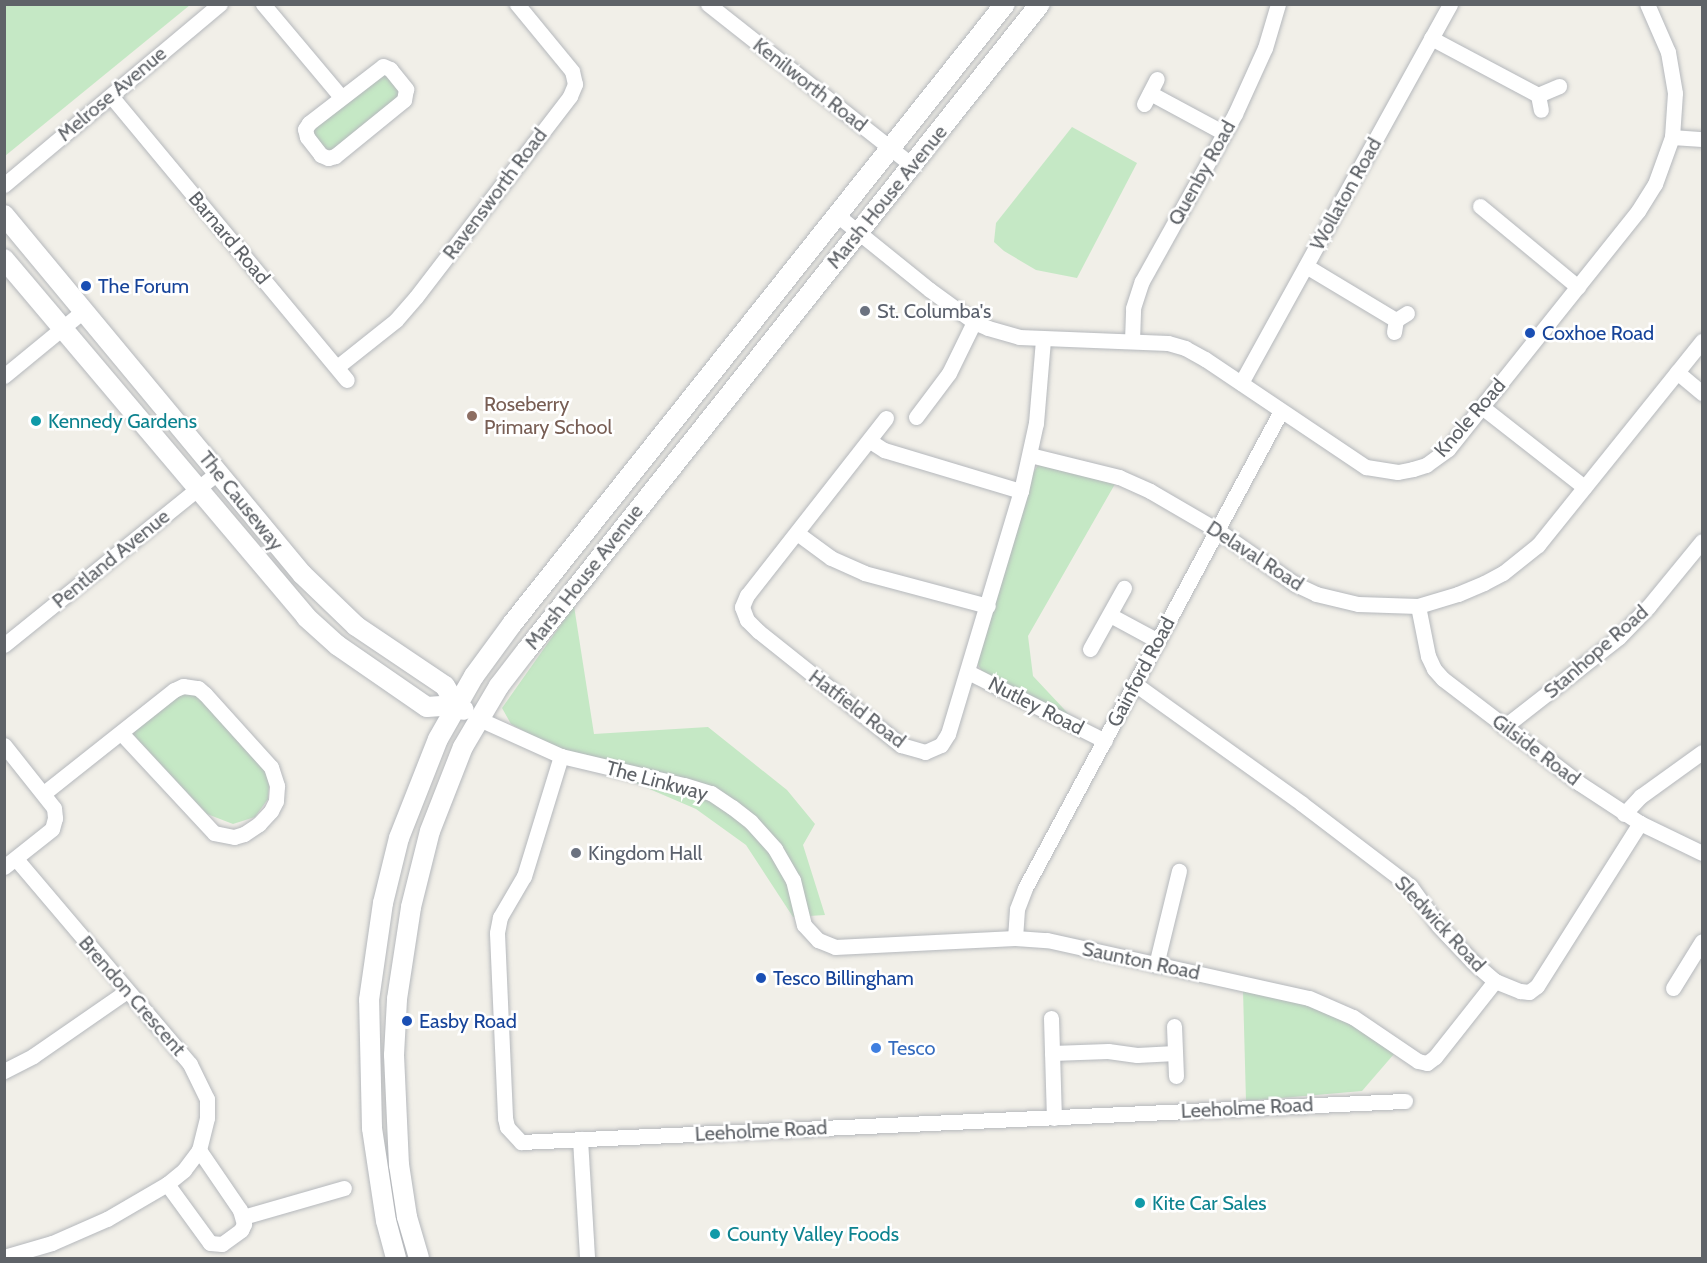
<!DOCTYPE html>
<style>
body{margin:0}
#map{position:relative;width:1707px;height:1263px;overflow:hidden;background:#f1efe8;font-family:Cabin,sans-serif}
div>[style]{position:absolute}
[style*='--x']{left:calc(var(--x)*1px);top:calc(var(--y)*1px);width:calc(var(--w)*1px);rotate:calc(var(--a)*1deg)}
.green>*{inset:0;background:#c5e8c5;transform-origin:0 0}
.roads{filter:drop-shadow(0 0 2px #b5b8bc) drop-shadow(0 0 2px #b5b8bc)}
.street>*{height:15px;margin:-7.5px;padding:0 7.5px;transform-origin:7.5px;border-radius:7.5px;background:#fff}
.secondary>*{height:20px;margin:-10px;padding:0 10px;transform-origin:10px;border-radius:10px;background:#fff}
.dots>*{width:16px;height:16px;translate:-50% -50%;box-sizing:border-box;border:3px solid #fff;border-radius:50%}
span{translate:-50% -50%;white-space:nowrap;text-align:center;line-height:1.15;-webkit-text-stroke:5px #fff;paint-order:stroke}
.street-label{font-size:20px;color:#5f6368}
.transit-label{font-size:20px;color:#164399}
.left{translate:0 -50%;text-align:left}
.worship-label{font-size:20px;color:#5b616d}
.education-label{font-size:20px;color:#785e54}
.culture-label{font-size:20px;color:#0d838f}
.shop-label{font-size:20px;color:#366cbe}
.frame{position:absolute;inset:0;border:6px solid #5f6368;pointer-events:none}
</style>
<div id="map">
<div class="green">
<i style="clip-path:polygon(5px 4px,190px 4px,190px 5px,5px 156px)"></i>
<i style="left:383px;top:66px;width:38px;height:97px;rotate:51deg"></i>
<i style="clip-path:polygon(1072px 127px,1137px 163px,1077px 278px,1036px 270px,1004px 251px,994px 242px,996px 223px)"></i>
<i style="clip-path:polygon(1039px 464px,1115px 484px,1028px 636px,1033px 676px,1077px 723px,984px 675px,977px 663px,1032px 474px)"></i>
<i style="clip-path:polygon(574px 606px,594px 734px,708px 727px,787px 790px,815px 824px,803px 845px,825px 915px,793px 917px,746px 845px,696px 809px,554px 748px,511px 724px,502px 708px)"></i>
<i style="clip-path:polygon(189px 692px,206px 699px,270px 772px,268px 799px,255px 817px,233px 824px,207px 814px,128px 729px,166px 696px)"></i>
<i style="clip-path:polygon(1243px 990px,1306px 1003px,1357px 1028px,1394px 1054px,1362px 1091px,1246px 1101px)"></i>
</div>
<div class="roads">
<div class="street">
<i style="--x:263;--y:4;--w:121;--a:50"></i>
<i style="--x:708;--y:4;--w:260;--a:38.3"></i>
<i style="--x:1431;--y:38;--w:121;--a:28"></i>
<i style="--x:1538;--y:95;--w:15;--a:79"></i>
<i style="--x:383;--y:66;--w:8;--a:23"></i>
<i style="--x:390;--y:69;--w:26;--a:51"></i>
<i style="--x:406;--y:89;--w:11;--a:100"></i>
<i style="--x:404;--y:100;--w:89;--a:140.9"></i>
<i style="--x:335;--y:156;--w:7;--a:164"></i>
<i style="--x:328;--y:158;--w:8;--a:-157"></i>
<i style="--x:321;--y:155;--w:23;--a:-128"></i>
<i style="--x:307;--y:137;--w:8;--a:-104"></i>
<i style="--x:305;--y:129;--w:7;--a:-56"></i>
<i style="--x:309;--y:123;--w:93;--a:-37.6"></i>
<i style="--x:1150;--y:93;--w:84;--a:28.4"></i>
<i style="--x:1538;--y:95;--w:23;--a:-23"></i>
<i style="--x:111;--y:96;--w:369;--a:50.3"></i>
<i style="--x:1144;--y:104;--w:28;--a:-63"></i>
<i style="--x:1672;--y:137;--w:30;--a:4"></i>
<i style="--x:4;--y:185;--w:282;--a:-40"></i>
<i style="--x:1480;--y:206;--w:127;--a:39.6"></i>
<i style="--x:837;--y:215;--w:119;--a:38.9"></i>
<i style="--x:930;--y:290;--w:54;--a:36"></i>
<i style="--x:974;--y:322;--w:15;--a:23"></i>
<i style="--x:988;--y:328;--w:32;--a:16"></i>
<i style="--x:1019;--y:337;--w:149;--a:2.3"></i>
<i style="--x:1168;--y:343;--w:18;--a:16"></i>
<i style="--x:1185;--y:348;--w:23;--a:29"></i>
<i style="--x:1205;--y:359;--w:194;--a:33.9"></i>
<i style="--x:1366;--y:467;--w:32;--a:9"></i>
<i style="--x:1398;--y:472;--w:15;--a:-11"></i>
<i style="--x:1413;--y:469;--w:14;--a:-17"></i>
<i style="--x:1426;--y:465;--w:27;--a:-36"></i>
<i style="--x:1448;--y:449;--w:305;--a:-51.4"></i>
<i style="--x:1638;--y:211;--w:32;--a:-58"></i>
<i style="--x:1655;--y:184;--w:50;--a:-70.1"></i>
<i style="--x:1672;--y:137;--w:44;--a:-86.1"></i>
<i style="--x:1675;--y:93;--w:42;--a:-99.7"></i>
<i style="--x:1668;--y:52;--w:52;--a:-113.6"></i>
<i style="--x:1306;--y:266;--w:105;--a:31"></i>
<i style="--x:1394;--y:332;--w:12;--a:-81"></i>
<i style="--x:1396;--y:320;--w:13;--a:-32"></i>
<i style="--x:1132;--y:341;--w:33;--a:-88"></i>
<i style="--x:1133;--y:308;--w:28;--a:-72"></i>
<i style="--x:1142;--y:281;--w:191;--a:-60.9"></i>
<i style="--x:1235;--y:114;--w:72;--a:-65.6"></i>
<i style="--x:1265;--y:48;--w:46;--a:-73.5"></i>
<i style="--x:337;--y:367;--w:75;--a:-38.5"></i>
<i style="--x:396;--y:320;--w:30;--a:-49"></i>
<i style="--x:416;--y:297;--w:253;--a:-52.5"></i>
<i style="--x:570;--y:96;--w:13;--a:-67"></i>
<i style="--x:575;--y:84;--w:13;--a:-103"></i>
<i style="--x:572;--y:71;--w:87;--a:-129.4"></i>
<i style="--x:1677;--y:372;--w:33;--a:40"></i>
<i style="--x:4;--y:376;--w:102;--a:-39.4"></i>
<i style="--x:1241;--y:383;--w:433;--a:-61.1"></i>
<i style="--x:1482;--y:407;--w:130;--a:38.1"></i>
<i style="--x:916;--y:417;--w:55;--a:-53.1"></i>
<i style="--x:949;--y:373;--w:57;--a:-63.9"></i>
<i style="--x:886;--y:418;--w:225;--a:128.1"></i>
<i style="--x:747;--y:595;--w:13;--a:113"></i>
<i style="--x:742;--y:607;--w:14;--a:69"></i>
<i style="--x:747;--y:620;--w:16;--a:45"></i>
<i style="--x:758;--y:631;--w:183;--a:38.6"></i>
<i style="--x:901;--y:745;--w:25;--a:16"></i>
<i style="--x:925;--y:752;--w:17;--a:-24"></i>
<i style="--x:941;--y:745;--w:13;--a:-58"></i>
<i style="--x:948;--y:734;--w:254;--a:-73.3"></i>
<i style="--x:1021;--y:491;--w:70;--a:-77.6"></i>
<i style="--x:1036;--y:423;--w:84;--a:-85.2"></i>
<i style="--x:870;--y:441;--w:17;--a:33"></i>
<i style="--x:884;--y:450;--w:143;--a:16.7"></i>
<i style="--x:1030;--y:455;--w:92;--a:13.9"></i>
<i style="--x:1119;--y:477;--w:34;--a:24"></i>
<i style="--x:1150;--y:491;--w:78;--a:30.2"></i>
<i style="--x:1217;--y:530;--w:95;--a:34.7"></i>
<i style="--x:1295;--y:584;--w:23;--a:25"></i>
<i style="--x:1316;--y:594;--w:43;--a:13.4"></i>
<i style="--x:1358;--y:604;--w:60;--a:1.9"></i>
<i style="--x:1418;--y:606;--w:42;--a:-16.7"></i>
<i style="--x:1458;--y:594;--w:28;--a:-23"></i>
<i style="--x:1484;--y:583;--w:21;--a:-28"></i>
<i style="--x:1503;--y:573;--w:45;--a:-38.7"></i>
<i style="--x:1538;--y:545;--w:262;--a:-51.2"></i>
<i style="--x:797;--y:533;--w:42;--a:36.3"></i>
<i style="--x:831;--y:558;--w:36;--a:24"></i>
<i style="--x:864;--y:573;--w:128;--a:14.9"></i>
<i style="--x:1418;--y:606;--w:51;--a:78.7"></i>
<i style="--x:1428;--y:656;--w:14;--a:65"></i>
<i style="--x:1434;--y:669;--w:13;--a:48"></i>
<i style="--x:1443;--y:679;--w:171;--a:37.4"></i>
<i style="--x:1579;--y:783;--w:73;--a:33.3"></i>
<i style="--x:1640;--y:823;--w:69;--a:25.8"></i>
<i style="--x:1110;--y:615;--w:55;--a:28.4"></i>
<i style="--x:4;--y:645;--w:274;--a:-38.9"></i>
<i style="--x:1090;--y:649;--w:70;--a:-60.9"></i>
<i style="--x:968;--y:672;--w:153;--a:26.7"></i>
<i style="--x:1135;--y:684;--w:204;--a:35.6"></i>
<i style="--x:1301;--y:803;--w:137;--a:37.3"></i>
<i style="--x:1410;--y:886;--w:48;--a:54.3"></i>
<i style="--x:1438;--y:925;--w:51;--a:46.6"></i>
<i style="--x:1473;--y:962;--w:29;--a:41"></i>
<i style="--x:1495;--y:981;--w:27;--a:22"></i>
<i style="--x:1520;--y:991;--w:9;--a:6"></i>
<i style="--x:1529;--y:992;--w:10;--a:-37"></i>
<i style="--x:1537;--y:986;--w:193;--a:-57.7"></i>
<i style="--x:479;--y:719;--w:90;--a:24.3"></i>
<i style="--x:561;--y:756;--w:126;--a:13.3"></i>
<i style="--x:684;--y:785;--w:28;--a:17"></i>
<i style="--x:711;--y:793;--w:25;--a:34"></i>
<i style="--x:732;--y:807;--w:24;--a:38"></i>
<i style="--x:751;--y:822;--w:36;--a:48"></i>
<i style="--x:775;--y:849;--w:36;--a:60"></i>
<i style="--x:793;--y:880;--w:46;--a:76.3"></i>
<i style="--x:804;--y:925;--w:21;--a:47"></i>
<i style="--x:818;--y:940;--w:18;--a:22"></i>
<i style="--x:835;--y:947;--w:180;--a:-2.9"></i>
<i style="--x:1015;--y:938;--w:32;--a:4"></i>
<i style="--x:1047;--y:940;--w:268;--a:12.5"></i>
<i style="--x:1309;--y:998;--w:48;--a:23.4"></i>
<i style="--x:1353;--y:1017;--w:78;--a:34.1"></i>
<i style="--x:1418;--y:1061;--w:9;--a:13"></i>
<i style="--x:1427;--y:1063;--w:10;--a:-37"></i>
<i style="--x:1435;--y:1057;--w:97;--a:-51.7"></i>
<i style="--x:1504;--y:727;--w:146;--a:-38"></i>
<i style="--x:1619;--y:637;--w:42;--a:-46"></i>
<i style="--x:1648;--y:607;--w:85;--a:-50.7"></i>
<i style="--x:4;--y:745;--w:80;--a:51.6"></i>
<i style="--x:54;--y:808;--w:10;--a:84"></i>
<i style="--x:55;--y:818;--w:11;--a:105"></i>
<i style="--x:52;--y:829;--w:61;--a:141.6"></i>
<i style="--x:561;--y:756;--w:126;--a:107.1"></i>
<i style="--x:524;--y:876;--w:48;--a:120.3"></i>
<i style="--x:500;--y:917;--w:16;--a:101"></i>
<i style="--x:497;--y:933;--w:185;--a:87.5"></i>
<i style="--x:505;--y:1118;--w:9;--a:77"></i>
<i style="--x:507;--y:1127;--w:21;--a:47"></i>
<i style="--x:521;--y:1142;--w:885;--a:-2.66"></i>
<i style="--x:44;--y:793;--w:166;--a:-38.4"></i>
<i style="--x:174;--y:690;--w:10;--a:-24"></i>
<i style="--x:183;--y:686;--w:15;--a:8"></i>
<i style="--x:198;--y:688;--w:9;--a:41"></i>
<i style="--x:205;--y:694;--w:98;--a:47.9"></i>
<i style="--x:271;--y:767;--w:20;--a:72"></i>
<i style="--x:277;--y:786;--w:15;--a:94"></i>
<i style="--x:276;--y:801;--w:11;--a:117"></i>
<i style="--x:271;--y:811;--w:18;--a:133"></i>
<i style="--x:259;--y:824;--w:18;--a:146"></i>
<i style="--x:244;--y:834;--w:10;--a:163"></i>
<i style="--x:234;--y:837;--w:20;--a:-169"></i>
<i style="--x:214;--y:833;--w:137;--a:-132.9"></i>
<i style="--x:1624;--y:814;--w:25;--a:-47"></i>
<i style="--x:1641;--y:796;--w:75;--a:-35.8"></i>
<i style="--x:1015;--y:938;--w:29;--a:-86"></i>
<i style="--x:1017;--y:909;--w:22;--a:-69"></i>
<i style="--x:1025;--y:888;--w:541;--a:-61.78"></i>
<i style="--x:1156;--y:965;--w:97;--a:-76.3"></i>
<i style="--x:1673;--y:988;--w:55;--a:-58.3"></i>
<i style="--x:1051;--y:1018;--w:100;--a:88.3"></i>
<i style="--x:1174;--y:1026;--w:50;--a:87.7"></i>
<i style="--x:1052;--y:1053;--w:56;--a:-2"></i>
<i style="--x:1108;--y:1051;--w:29;--a:8"></i>
<i style="--x:1137;--y:1055;--w:38;--a:-3"></i>
<i style="--x:4;--y:1071;--w:33;--a:-27"></i>
<i style="--x:33;--y:1056;--w:114;--a:-34.7"></i>
<i style="--x:580;--y:1139;--w:119;--a:86.6"></i>
<i style="--x:167;--y:1184;--w:73;--a:53.9"></i>
<i style="--x:210;--y:1243;--w:12;--a:5"></i>
<i style="--x:222;--y:1244;--w:24;--a:-36"></i>
<i style="--x:241;--y:1230;--w:7;--a:-63"></i>
<i style="--x:244;--y:1224;--w:15;--a:-106"></i>
<i style="--x:240;--y:1210;--w:73;--a:-124.3"></i>
<i style="--x:243;--y:1217;--w:105;--a:-16"></i>
<i style="--x:4;--y:1257;--w:50;--a:-16.3"></i>
<i style="--x:52;--y:1243;--w:60;--a:-23.6"></i>
<i style="--x:107;--y:1219;--w:69;--a:-30.3"></i>
<i style="--x:167;--y:1184;--w:22;--a:-39"></i>
<i style="--x:184;--y:1170;--w:25;--a:-53"></i>
<i style="--x:199;--y:1150;--w:33;--a:-76"></i>
<i style="--x:207;--y:1118;--w:19;--a:-90"></i>
<i style="--x:207;--y:1099;--w:39;--a:-116"></i>
<i style="--x:190;--y:1064;--w:269;--a:-130.3"></i>
</div>
<div class="secondary">
<i style="--x:4;--y:215;--w:467;--a:50.3"></i>
<i style="--x:302;--y:574;--w:75;--a:43.9"></i>
<i style="--x:356;--y:626;--w:107;--a:34"></i>
<i style="--x:445;--y:686;--w:22;--a:60"></i>
<i style="--x:456;--y:705;--w:9;--a:32"></i>
<i style="--x:4;--y:259;--w:468;--a:49.8"></i>
<i style="--x:306;--y:617;--w:42;--a:42.1"></i>
<i style="--x:337;--y:645;--w:109;--a:34.6"></i>
<i style="--x:427;--y:707;--w:29;--a:-4"></i>
<i style="--x:396;--y:1258;--w:38;--a:-105"></i>
<i style="--x:386;--y:1221;--w:94;--a:-98.6"></i>
<i style="--x:372;--y:1128;--w:128;--a:-91.3"></i>
<i style="--x:369;--y:1000;--w:98;--a:-81.8"></i>
<i style="--x:383;--y:903;--w:67;--a:-76.2"></i>
<i style="--x:399;--y:838;--w:106;--a:-68.5"></i>
<i style="--x:438;--y:739;--w:73;--a:-60.3"></i>
<i style="--x:474;--y:676;--w:64;--a:-53.8"></i>
<i style="--x:512;--y:624;--w:792;--a:-51.51"></i>
<i style="--x:419;--y:1258;--w:43;--a:-106.3"></i>
<i style="--x:407;--y:1217;--w:53;--a:-98.7"></i>
<i style="--x:399;--y:1165;--w:110;--a:-92.6"></i>
<i style="--x:394;--y:1055;--w:56;--a:-86.9"></i>
<i style="--x:397;--y:999;--w:93;--a:-81.3"></i>
<i style="--x:411;--y:907;--w:78;--a:-76"></i>
<i style="--x:430;--y:831;--w:90;--a:-68.6"></i>
<i style="--x:463;--y:747;--w:71;--a:-59.5"></i>
<i style="--x:499;--y:686;--w:44;--a:-52.4"></i>
<i style="--x:526;--y:651;--w:826;--a:-51.54"></i>
</div>
</div>
<div class="dots">
<i style="left:86px;top:286px;background:#1a4fb4"></i>
<i style="left:865px;top:311px;background:#6b7280"></i>
<i style="left:1530px;top:333px;background:#1a4fb4"></i>
<i style="left:472px;top:416px;background:#8d6e63"></i>
<i style="left:36px;top:421px;background:#0f9aa8"></i>
<i style="left:576px;top:853px;background:#6b7280"></i>
<i style="left:761px;top:978px;background:#1a4fb4"></i>
<i style="left:407px;top:1021px;background:#1a4fb4"></i>
<i style="left:876px;top:1048px;background:#3f7fe0"></i>
<i style="left:1140px;top:1203px;background:#0f9aa8"></i>
<i style="left:715px;top:1234px;background:#0f9aa8"></i>
</div>
<div class="street-label">
<span style="left:810px;top:85px;rotate:38deg">Kenilworth Road</span>
<span style="left:112px;top:94px;rotate:-40deg">Melrose Avenue</span>
<span style="left:1202px;top:173px;rotate:-61deg">Quenby Road</span>
<span style="left:495px;top:194px;rotate:-53deg">Ravensworth Road</span>
<span style="left:1346px;top:194px;rotate:-61deg">Wollaton Road</span>
<span style="left:887px;top:197px;rotate:-51deg">Marsh House Avenue</span>
<span style="left:229px;top:238px;rotate:50deg">Barnard Road</span>
<span style="left:1470px;top:418px;rotate:-49deg">Knole Road</span>
<span style="left:241px;top:501px;rotate:51deg">The Causeway</span>
<span style="left:1255px;top:556px;rotate:33deg">Delaval Road</span>
<span style="left:111px;top:559px;rotate:-39deg">Pentland Avenue</span>
<span style="left:584px;top:577px;rotate:-52deg">Marsh House Avenue</span>
<span style="left:1596px;top:652px;rotate:-41deg">Stanhope Road</span>
<span style="left:1141px;top:672px;rotate:-62deg">Gainford Road</span>
<span style="left:1036px;top:706px;rotate:27deg">Nutley Road</span>
<span style="left:857px;top:709px;rotate:37deg">Hatfield Road</span>
<span style="left:1536px;top:750px;rotate:37deg">Gilside Road</span>
<span style="left:657px;top:781px;rotate:15deg">The Linkway</span>
<span style="left:1440px;top:924px;rotate:47deg">Sledwick Road</span>
<span style="left:1141px;top:961px;rotate:12deg">Saunton Road</span>
<span style="left:132px;top:996px;rotate:49deg">Brendon Crescent</span>
<span style="left:1247px;top:1108px;rotate:-3deg">Leeholme Road</span>
<span style="left:761px;top:1131px;rotate:-3deg">Leeholme Road</span>
</div>
<div class="transit-label">
<span class="left" style="left:98px;top:286px">The Forum</span>
<span class="left" style="left:1542px;top:333px">Coxhoe Road</span>
<span class="left" style="left:773px;top:978px">Tesco Billingham</span>
<span class="left" style="left:419px;top:1021px">Easby Road</span>
</div>
<div class="worship-label">
<span class="left" style="left:877px;top:311px">St. Columba's</span>
<span class="left" style="left:588px;top:853px">Kingdom Hall</span>
</div>
<div class="education-label">
<span class="left" style="left:484px;top:416px">Roseberry<br>Primary School</span>
</div>
<div class="culture-label">
<span class="left" style="left:48px;top:421px">Kennedy Gardens</span>
<span class="left" style="left:1152px;top:1203px">Kite Car Sales</span>
<span class="left" style="left:727px;top:1234px">County Valley Foods</span>
</div>
<div class="shop-label">
<span class="left" style="left:888px;top:1048px">Tesco</span>
</div>
<div class="frame"></div>
</div>
